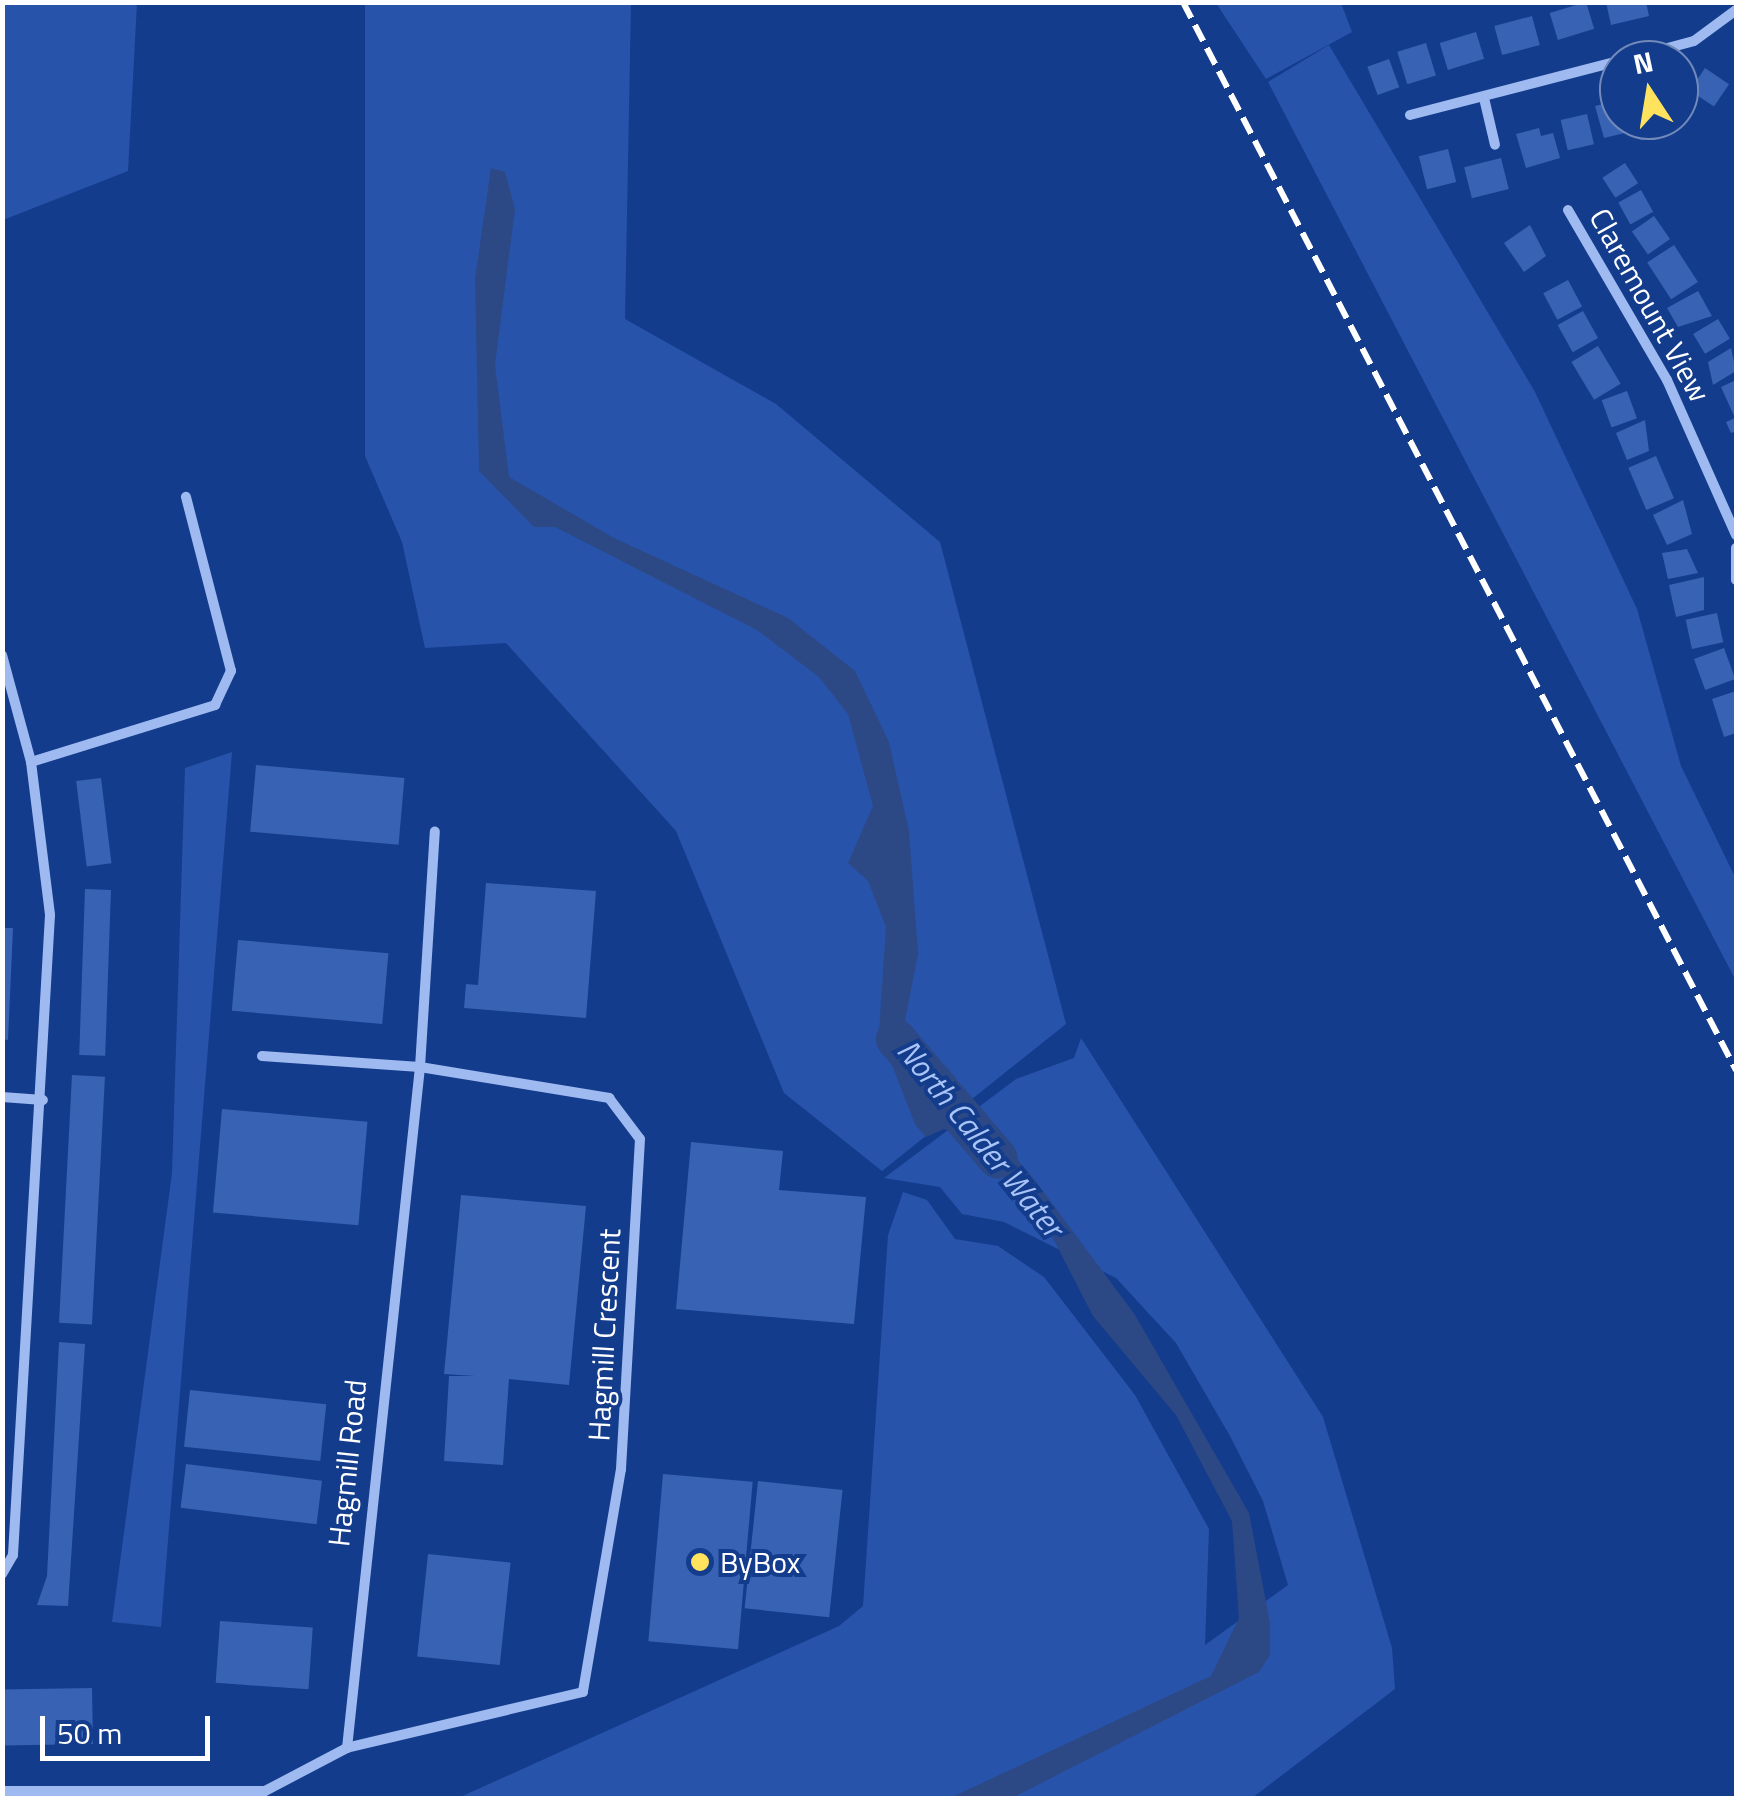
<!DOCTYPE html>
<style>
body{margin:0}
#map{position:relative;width:1739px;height:1801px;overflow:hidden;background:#143c8c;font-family:"Titillium Web",sans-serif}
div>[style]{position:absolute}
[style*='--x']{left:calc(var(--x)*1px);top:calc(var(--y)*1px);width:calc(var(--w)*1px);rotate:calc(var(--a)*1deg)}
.green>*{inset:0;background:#2753ab}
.water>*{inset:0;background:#2c4985}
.river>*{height:40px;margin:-20px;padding:0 20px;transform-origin:20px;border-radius:20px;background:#2c4985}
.building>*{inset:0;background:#3862b3;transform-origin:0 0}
.minor>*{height:10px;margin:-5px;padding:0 5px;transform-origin:5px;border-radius:5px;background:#9ebaf0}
.rail>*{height:6px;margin-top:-3px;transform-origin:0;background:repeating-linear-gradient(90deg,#fff 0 18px,transparent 0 26px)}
.dots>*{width:28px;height:28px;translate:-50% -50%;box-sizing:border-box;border:5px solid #143c8c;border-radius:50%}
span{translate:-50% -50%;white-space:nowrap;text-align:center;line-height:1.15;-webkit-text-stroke:8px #143c8c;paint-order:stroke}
.street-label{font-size:30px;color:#fff}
.poi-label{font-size:30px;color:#fff}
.left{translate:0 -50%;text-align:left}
.water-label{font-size:32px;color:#a9c4f7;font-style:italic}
.frame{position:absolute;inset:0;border:5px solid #fff;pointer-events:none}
.north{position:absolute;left:1599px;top:40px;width:100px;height:100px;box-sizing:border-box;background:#143c8c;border:2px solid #728aba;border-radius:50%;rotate:348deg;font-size:28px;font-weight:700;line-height:40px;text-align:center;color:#fff}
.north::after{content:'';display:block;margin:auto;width:35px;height:45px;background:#ffe25d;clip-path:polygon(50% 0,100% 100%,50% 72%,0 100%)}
.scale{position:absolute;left:40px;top:1716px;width:170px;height:45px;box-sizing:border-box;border:5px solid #fff;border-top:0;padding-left:12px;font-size:30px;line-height:35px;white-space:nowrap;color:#fff;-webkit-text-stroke:8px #143c8c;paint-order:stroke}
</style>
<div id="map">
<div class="green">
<i style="clip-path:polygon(3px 2px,137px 3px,128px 171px,3px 220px)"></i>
<i style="clip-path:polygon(365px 3px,631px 3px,625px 319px,776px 404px,940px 542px,1066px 1024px,882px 1171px,784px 1093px,676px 831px,506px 643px,425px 648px,402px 542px,365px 456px)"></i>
<i style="clip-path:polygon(1216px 3px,1341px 3px,1352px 32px,1266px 79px)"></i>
<i style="clip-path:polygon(1329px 45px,1535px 392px,1637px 609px,1681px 766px,1736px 879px,1736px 981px,1268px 82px)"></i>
<i style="clip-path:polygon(232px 752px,161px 1627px,112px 1622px,172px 1173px,185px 768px)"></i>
<i style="clip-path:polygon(1081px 1038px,1323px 1417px,1392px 1648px,1395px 1689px,1252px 1798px,458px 1798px,839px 1626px,863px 1606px,888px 1235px,903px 1192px,927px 1200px,955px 1239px,998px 1246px,1044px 1277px,1135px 1395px,1209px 1529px,1205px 1645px,1288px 1585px,1263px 1501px,1230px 1436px,1176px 1343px,1116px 1278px,1004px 1222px,962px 1214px,940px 1187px,884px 1178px,1016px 1079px,1074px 1058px)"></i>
</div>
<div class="water">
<i style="clip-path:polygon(491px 168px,505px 172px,515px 209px,495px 365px,509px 477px,614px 538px,788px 618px,855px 671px,889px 742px,909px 831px,918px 954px,905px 1020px,935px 1098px,943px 1111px,993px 1131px,1034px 1179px,1135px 1315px,1249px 1513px,1270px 1623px,1270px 1655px,1259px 1672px,1012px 1798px,950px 1798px,1211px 1676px,1239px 1618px,1232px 1521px,1176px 1415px,1093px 1316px,1044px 1221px,967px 1137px,944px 1129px,926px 1137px,915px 1124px,879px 1032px,886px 927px,868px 881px,848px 863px,873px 806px,848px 714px,819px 677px,757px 630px,555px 527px,534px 527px,479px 471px,475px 279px)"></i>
</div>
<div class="river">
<i style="--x:896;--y:1039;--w:157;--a:49.6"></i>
</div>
<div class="building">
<i style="left:1586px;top:2px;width:28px;height:38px;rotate:73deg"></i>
<i style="clip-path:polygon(1606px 2px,1646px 2px,1649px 16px,1611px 25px)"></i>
<i style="left:1532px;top:16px;width:30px;height:39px;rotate:75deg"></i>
<i style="left:1476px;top:32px;width:28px;height:38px;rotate:73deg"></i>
<i style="left:1426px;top:43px;width:34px;height:30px;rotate:73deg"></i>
<i style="left:1389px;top:59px;width:30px;height:23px;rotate:70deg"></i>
<i style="left:1705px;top:68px;width:29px;height:27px;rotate:34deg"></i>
<i style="clip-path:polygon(1619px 100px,1619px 120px,1633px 131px,1604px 138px,1595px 106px)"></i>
<i style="left:1587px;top:114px;width:31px;height:27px;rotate:77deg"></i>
<i style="clip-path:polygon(1539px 128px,1541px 136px,1553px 133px,1560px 158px,1526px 168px,1516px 134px)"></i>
<i style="left:1448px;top:149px;width:34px;height:30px;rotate:76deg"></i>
<i style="left:1501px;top:158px;width:32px;height:38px;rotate:76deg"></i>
<i style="left:1625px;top:163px;width:24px;height:27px;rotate:57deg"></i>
<i style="left:1641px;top:190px;width:25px;height:26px;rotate:61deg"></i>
<i style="left:1654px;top:216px;width:28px;height:27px;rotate:55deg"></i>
<i style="clip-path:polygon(1530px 225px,1546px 256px,1524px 272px,1504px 243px)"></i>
<i style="left:1674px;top:245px;width:44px;height:32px;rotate:57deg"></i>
<i style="left:1568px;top:280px;width:30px;height:28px;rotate:62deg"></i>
<i style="clip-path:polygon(1698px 291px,1712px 316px,1678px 327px,1667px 308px)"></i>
<i style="left:1583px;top:311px;width:31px;height:29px;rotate:61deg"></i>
<i style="left:1718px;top:319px;width:23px;height:29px;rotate:59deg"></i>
<i style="left:1598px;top:346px;width:44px;height:31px;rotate:59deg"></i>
<i style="clip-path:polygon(1731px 348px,1736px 371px,1713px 385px,1708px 362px)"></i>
<i style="clip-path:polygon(1736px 380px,1736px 431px,1731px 433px,1726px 422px,1735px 418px,1721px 387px)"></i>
<i style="left:1627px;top:391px;width:29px;height:27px;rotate:70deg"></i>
<i style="clip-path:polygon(1645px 420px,1649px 451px,1627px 460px,1616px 433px)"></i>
<i style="left:1656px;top:456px;width:46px;height:30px;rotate:67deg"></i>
<i style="clip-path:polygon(1683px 500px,1692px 534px,1667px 545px,1653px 515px)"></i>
<i style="clip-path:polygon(1687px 549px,1698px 573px,1668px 579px,1662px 553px)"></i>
<i style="clip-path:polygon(1704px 577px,1704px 610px,1676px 617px,1669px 585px)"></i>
<i style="left:1717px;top:613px;width:30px;height:32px;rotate:78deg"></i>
<i style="left:1724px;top:648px;width:33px;height:32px;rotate:70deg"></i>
<i style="clip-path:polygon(1736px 691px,1736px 733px,1724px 737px,1712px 699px)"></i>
<i style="left:256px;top:765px;width:149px;height:67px;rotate:5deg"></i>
<i style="left:101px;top:778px;width:86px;height:25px;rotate:83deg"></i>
<i style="clip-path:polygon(486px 883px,596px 891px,586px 1018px,464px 1008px,466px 984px,478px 985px)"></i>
<i style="left:85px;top:889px;width:26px;height:166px;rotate:2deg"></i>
<i style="clip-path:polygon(2px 928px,13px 928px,8px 1040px,2px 1039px)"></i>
<i style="left:238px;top:940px;width:151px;height:71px;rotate:5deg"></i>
<i style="left:72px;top:1075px;width:33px;height:248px;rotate:3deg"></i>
<i style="left:222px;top:1109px;width:146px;height:104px;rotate:5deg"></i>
<i style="clip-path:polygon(691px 1142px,783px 1151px,779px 1190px,866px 1197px,854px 1324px,676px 1309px)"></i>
<i style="clip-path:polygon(461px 1195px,586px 1206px,569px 1385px,509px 1379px,503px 1465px,444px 1461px,449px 1376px,475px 1376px,444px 1374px)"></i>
<i style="clip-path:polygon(59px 1342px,85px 1344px,68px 1606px,37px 1605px,47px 1576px)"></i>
<i style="left:190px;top:1390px;width:137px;height:57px;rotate:6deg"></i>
<i style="left:186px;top:1464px;width:137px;height:44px;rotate:7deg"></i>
<i style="left:663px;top:1474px;width:90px;height:168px;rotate:5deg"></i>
<i style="left:758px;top:1481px;width:85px;height:128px;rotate:6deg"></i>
<i style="left:428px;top:1554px;width:83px;height:103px;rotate:6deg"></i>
<i style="left:220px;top:1621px;width:93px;height:62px;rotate:4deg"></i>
<i style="left:92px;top:1688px;width:56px;height:90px;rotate:89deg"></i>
</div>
<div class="minor">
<i style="--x:1623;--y:60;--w:73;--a:-15"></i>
<i style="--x:1694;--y:41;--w:52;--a:-36.4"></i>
<i style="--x:1484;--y:98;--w:48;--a:76.8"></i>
<i style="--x:1410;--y:115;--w:216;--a:-14.5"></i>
<i style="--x:1568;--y:210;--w:197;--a:59.8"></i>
<i style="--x:1667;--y:380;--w:170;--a:66"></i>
<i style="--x:1736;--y:548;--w:32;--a:90"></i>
<i style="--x:2;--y:655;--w:111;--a:74.8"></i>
<i style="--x:31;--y:762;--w:154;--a:82.9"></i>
<i style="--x:50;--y:915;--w:641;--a:93.31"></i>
<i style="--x:13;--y:1555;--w:22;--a:120"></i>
<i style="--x:31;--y:762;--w:193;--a:-17.2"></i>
<i style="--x:215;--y:705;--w:38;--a:-65"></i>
<i style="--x:231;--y:671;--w:180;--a:-104.5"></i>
<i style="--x:262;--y:1056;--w:158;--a:4"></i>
<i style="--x:420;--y:1067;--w:192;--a:9.3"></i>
<i style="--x:609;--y:1098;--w:51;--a:52.9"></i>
<i style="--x:640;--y:1139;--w:331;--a:93.3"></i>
<i style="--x:621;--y:1469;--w:226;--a:99.7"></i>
<i style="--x:583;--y:1692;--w:243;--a:166.7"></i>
<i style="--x:2;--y:1097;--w:41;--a:4.2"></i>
<i style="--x:2;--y:1791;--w:263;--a:0"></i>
<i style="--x:265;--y:1791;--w:93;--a:-27.7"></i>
<i style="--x:347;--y:1748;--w:685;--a:-83.88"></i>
<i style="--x:420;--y:1067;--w:236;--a:-86.4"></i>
</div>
<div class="rail">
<i style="--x:1183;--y:2;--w:1203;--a:62.63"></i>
</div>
<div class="dots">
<i style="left:700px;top:1562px;background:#ffe25d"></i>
</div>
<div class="street-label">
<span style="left:1650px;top:305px;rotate:61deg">Claremount View</span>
<span style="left:604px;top:1335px;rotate:-87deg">Hagmill Crescent</span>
<span style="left:347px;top:1463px;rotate:-84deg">Hagmill Road</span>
</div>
<div class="poi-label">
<span class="left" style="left:720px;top:1562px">ByBox</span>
</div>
<div class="water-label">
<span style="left:981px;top:1138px;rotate:51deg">North Calder Water</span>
</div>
<div class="frame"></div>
<div class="north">N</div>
<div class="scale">50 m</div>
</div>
